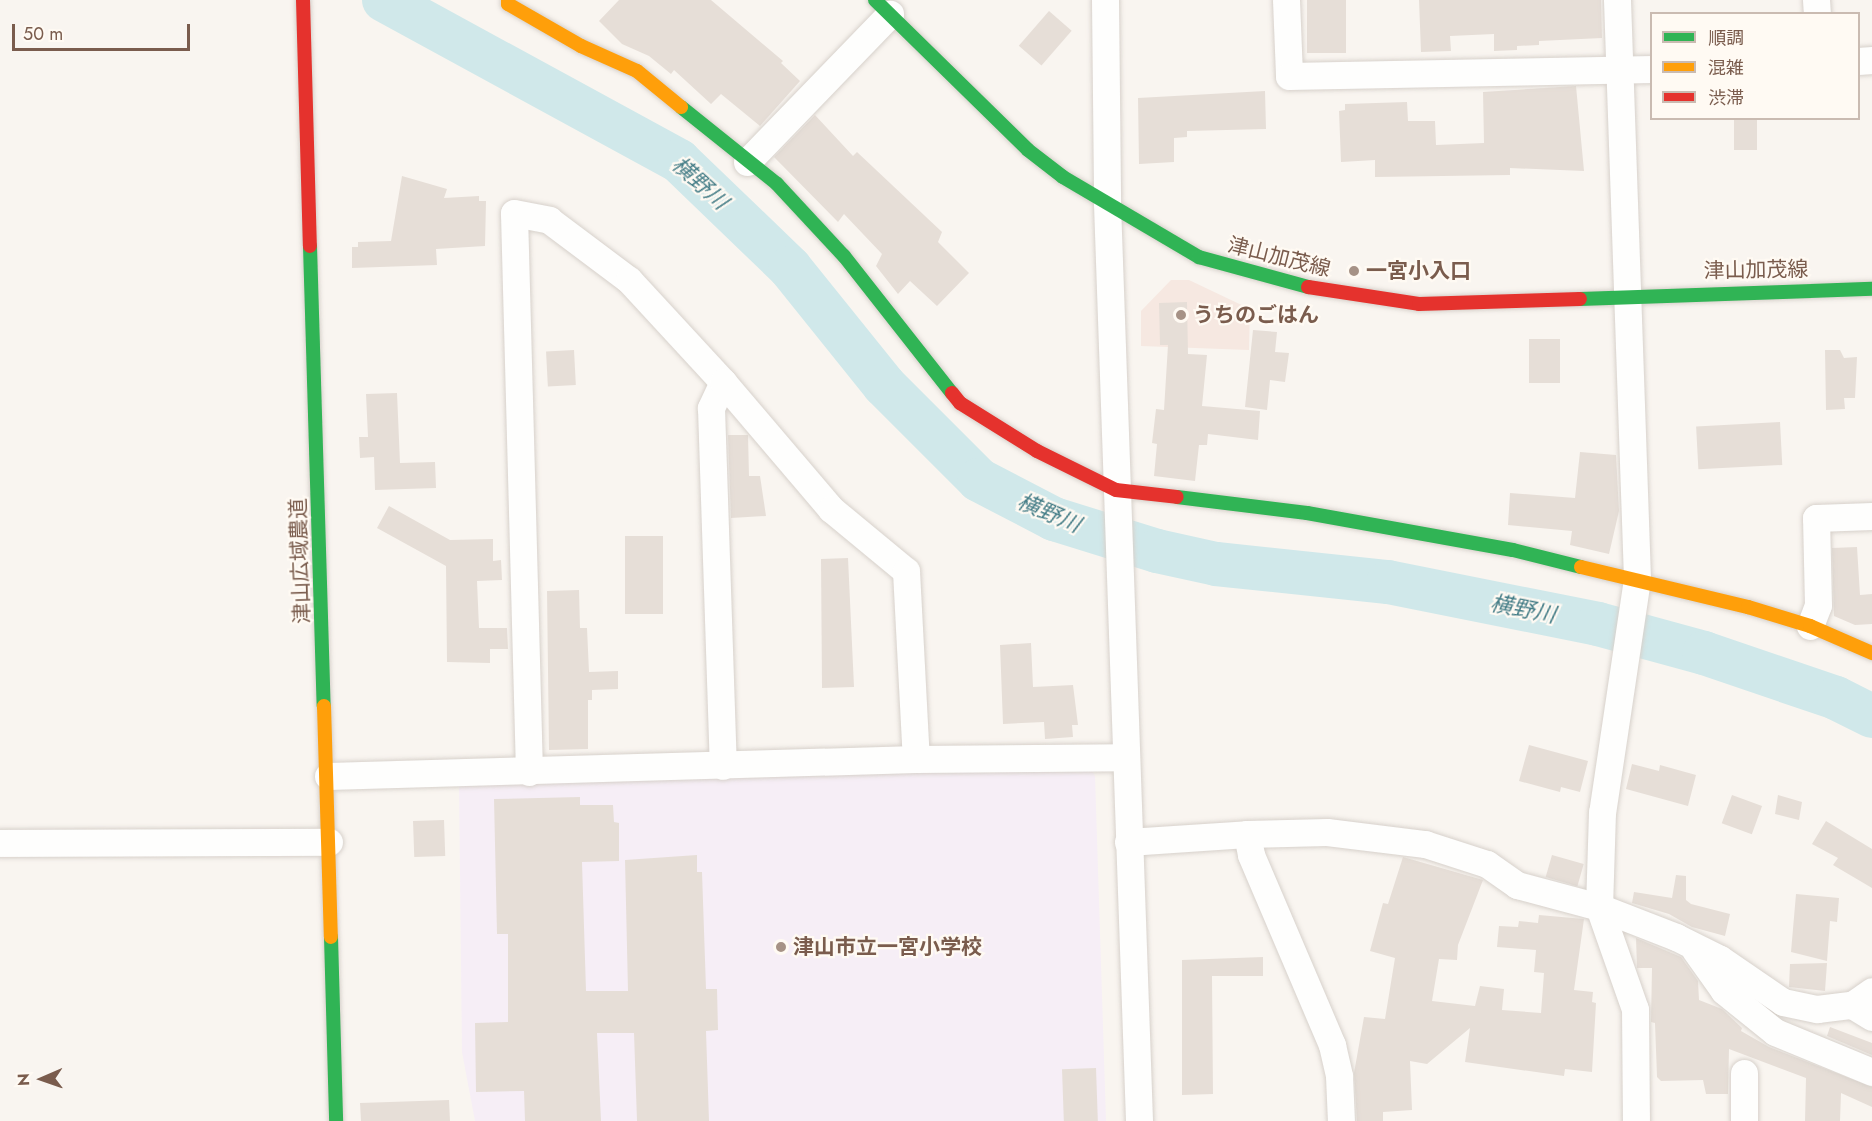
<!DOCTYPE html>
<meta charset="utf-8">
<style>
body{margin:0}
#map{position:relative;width:1872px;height:1121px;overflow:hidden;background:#f9f5f0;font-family:Jost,"Noto Sans JP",sans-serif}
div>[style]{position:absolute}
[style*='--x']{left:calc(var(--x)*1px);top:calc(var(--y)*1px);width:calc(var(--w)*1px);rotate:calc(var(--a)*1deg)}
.commercial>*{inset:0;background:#f6e8e1}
.education>*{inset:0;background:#f6eef6}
.river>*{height:44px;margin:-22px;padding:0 22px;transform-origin:22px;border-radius:22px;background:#d0e8ea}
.building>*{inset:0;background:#e6ded7;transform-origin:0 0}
.roads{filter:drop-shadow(0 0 2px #d7d1cb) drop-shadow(0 0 2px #d7d1cb)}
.street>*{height:27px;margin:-13.5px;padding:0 13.5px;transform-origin:13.5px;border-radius:13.5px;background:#fefefd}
.fast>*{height:14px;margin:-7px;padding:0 7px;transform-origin:7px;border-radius:7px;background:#30b455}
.slow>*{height:14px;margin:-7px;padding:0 7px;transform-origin:7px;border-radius:7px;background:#ff9f0a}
.jam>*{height:14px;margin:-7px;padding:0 7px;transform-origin:7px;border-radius:7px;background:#e5322d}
.dots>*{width:16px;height:16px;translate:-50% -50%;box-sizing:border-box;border:3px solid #fffaf3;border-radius:50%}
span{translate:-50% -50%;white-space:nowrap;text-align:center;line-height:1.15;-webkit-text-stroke:4.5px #fffaf3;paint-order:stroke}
.street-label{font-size:21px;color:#7a5c4d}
.poi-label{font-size:21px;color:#7a5c4d;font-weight:700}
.left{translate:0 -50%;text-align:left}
.water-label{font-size:22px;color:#437c86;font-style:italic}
.legend{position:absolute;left:1650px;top:12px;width:210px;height:108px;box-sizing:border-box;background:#fffaf3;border:2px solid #cabbb1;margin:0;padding:8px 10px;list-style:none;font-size:18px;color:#7a5c4d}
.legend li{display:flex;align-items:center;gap:12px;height:30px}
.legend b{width:30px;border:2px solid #cabbb1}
.north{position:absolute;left:12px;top:1049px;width:60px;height:60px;-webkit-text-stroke:4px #fffaf3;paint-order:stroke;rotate:268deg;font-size:16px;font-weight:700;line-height:24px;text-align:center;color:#7a5c4d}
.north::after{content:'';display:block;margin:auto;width:21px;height:27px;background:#7a5c4d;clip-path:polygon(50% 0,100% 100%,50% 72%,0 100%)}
.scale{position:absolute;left:12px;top:24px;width:178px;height:27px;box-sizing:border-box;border:3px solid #7a5c4d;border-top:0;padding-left:8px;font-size:18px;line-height:21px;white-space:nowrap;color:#7a5c4d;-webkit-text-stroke:4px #fffaf3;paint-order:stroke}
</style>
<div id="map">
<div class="commercial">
<i style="clip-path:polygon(1171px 280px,1189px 280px,1250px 309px,1249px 350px,1141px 346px,1141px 311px)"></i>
</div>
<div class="education">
<i style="clip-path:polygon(1091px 769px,1095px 776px,1106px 1121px,475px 1121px,462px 1052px,459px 782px)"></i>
</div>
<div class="river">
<i style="--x:384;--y:0;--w:336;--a:28.6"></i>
<i style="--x:679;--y:161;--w:154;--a:43.9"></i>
<i style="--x:790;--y:268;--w:150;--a:51.2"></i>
<i style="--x:884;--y:385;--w:134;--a:45"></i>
<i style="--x:979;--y:480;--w:85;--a:27.5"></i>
<i style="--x:1054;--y:519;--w:108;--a:17.3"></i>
<i style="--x:1157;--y:551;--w:60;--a:12.4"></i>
<i style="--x:1216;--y:564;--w:173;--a:6"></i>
<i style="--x:1388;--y:582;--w:214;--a:11.3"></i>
<i style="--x:1598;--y:624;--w:110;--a:15.3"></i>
<i style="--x:1704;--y:653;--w:139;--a:18.8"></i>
<i style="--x:1836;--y:698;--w:40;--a:26.6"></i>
</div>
<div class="building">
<i style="clip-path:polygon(619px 0,711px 0,783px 61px,781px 63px,800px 81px,760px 126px,721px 94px,711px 104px,674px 70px,671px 74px,649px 56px,622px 44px,599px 21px)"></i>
<i style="left:1307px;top:0;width:39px;height:53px"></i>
<i style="clip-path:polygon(1419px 0,1601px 0,1602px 38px,1539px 41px,1539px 45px,1517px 46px,1517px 50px,1494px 51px,1494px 34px,1450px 36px,1451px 51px,1421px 52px)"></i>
<i style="left:1049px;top:11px;width:30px;height:46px;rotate:41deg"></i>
<i style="clip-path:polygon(1576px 86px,1584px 171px,1510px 168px,1510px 175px,1375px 177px,1375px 160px,1341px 162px,1339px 111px,1345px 110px,1345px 104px,1407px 102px,1408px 121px,1435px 121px,1436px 145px,1484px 143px,1483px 92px)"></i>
<i style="clip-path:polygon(1265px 91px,1266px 129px,1187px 131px,1187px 137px,1174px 138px,1174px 162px,1139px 164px,1138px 98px)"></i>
<i style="clip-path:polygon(815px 115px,853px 156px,857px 152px,942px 232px,938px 242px,969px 273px,937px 306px,910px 281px,898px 294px,876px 266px,882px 254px,844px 214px,838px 222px,774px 157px)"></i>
<i style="left:1734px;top:118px;width:23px;height:32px"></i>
<i style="clip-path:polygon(402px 176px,447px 189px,444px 198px,479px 196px,479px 201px,486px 201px,485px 246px,436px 249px,437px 265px,352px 268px,352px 247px,358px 247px,358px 242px,391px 241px)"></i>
<i style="clip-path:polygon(1187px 302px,1188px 354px,1207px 355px,1202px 406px,1260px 411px,1258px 440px,1208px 434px,1207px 445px,1199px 445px,1195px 481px,1154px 476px,1157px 444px,1152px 443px,1156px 409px,1164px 410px,1168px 345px,1160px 345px,1159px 303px)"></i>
<i style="clip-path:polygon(1253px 330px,1277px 332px,1275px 352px,1289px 353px,1285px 382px,1270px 380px,1267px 410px,1245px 407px)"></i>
<i style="left:1529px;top:339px;width:31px;height:44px"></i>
<i style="left:574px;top:350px;width:35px;height:28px;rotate:87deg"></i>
<i style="clip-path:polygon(1825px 350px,1840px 350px,1844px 358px,1857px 357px,1855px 398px,1844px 398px,1845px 409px,1826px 410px)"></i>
<i style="clip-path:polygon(397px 393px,400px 463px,435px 462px,436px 488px,375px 490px,374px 457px,360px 458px,359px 437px,368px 437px,366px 394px)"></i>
<i style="left:1780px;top:422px;width:43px;height:84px;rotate:87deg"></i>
<i style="clip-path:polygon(728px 435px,748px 435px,749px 476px,760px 476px,766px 516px,731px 518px)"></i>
<i style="clip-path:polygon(1580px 452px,1616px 455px,1619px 511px,1609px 554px,1570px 545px,1572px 531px,1508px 525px,1510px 493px,1575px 498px)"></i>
<i style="clip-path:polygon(389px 506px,450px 540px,493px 539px,493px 561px,501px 560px,502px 580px,477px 581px,479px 628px,507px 628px,508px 649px,490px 649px,490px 663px,447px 662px,446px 566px,377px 528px)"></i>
<i style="left:663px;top:536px;width:78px;height:38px;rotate:90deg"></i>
<i style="clip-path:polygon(1857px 547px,1860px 595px,1872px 594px,1872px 624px,1855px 625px,1834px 616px,1832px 548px)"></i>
<i style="clip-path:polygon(848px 558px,854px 687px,822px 688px,821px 559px)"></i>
<i style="clip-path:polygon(579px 590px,580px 628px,587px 628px,589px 672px,618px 671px,618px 689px,592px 690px,592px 700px,588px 700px,588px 749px,549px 750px,547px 591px)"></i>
<i style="clip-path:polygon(1031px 643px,1033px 687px,1073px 685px,1078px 725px,1072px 725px,1073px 737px,1045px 739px,1044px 722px,1003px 724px,1000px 645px)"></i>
<i style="clip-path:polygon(1529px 745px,1588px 761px,1580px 792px,1561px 787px,1560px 792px,1519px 781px)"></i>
<i style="clip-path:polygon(1632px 764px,1659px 771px,1660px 765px,1696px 775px,1688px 806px,1626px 789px)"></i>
<i style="left:1732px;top:795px;width:32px;height:30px;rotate:20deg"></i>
<i style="clip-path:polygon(1778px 795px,1802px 802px,1799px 820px,1775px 814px)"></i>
<i style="clip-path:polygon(580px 797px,580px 805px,613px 805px,614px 822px,619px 823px,619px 861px,582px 862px,586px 991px,628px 991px,625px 860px,697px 855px,697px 872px,702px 872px,706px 989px,717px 989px,718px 1030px,706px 1031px,709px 1121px,637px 1121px,634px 1033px,597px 1033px,601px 1121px,525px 1121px,524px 1091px,476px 1092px,475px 1023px,508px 1022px,508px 934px,497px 934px,494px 799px)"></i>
<i style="left:444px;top:820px;width:36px;height:31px;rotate:88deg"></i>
<i style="clip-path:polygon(1826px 821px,1872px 849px,1872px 888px,1833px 865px,1838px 858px,1812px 844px)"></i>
<i style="left:1552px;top:855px;width:33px;height:23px;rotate:16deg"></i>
<i style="clip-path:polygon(1403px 857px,1483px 880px,1458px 945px,1457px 960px,1439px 959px,1432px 1001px,1475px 1006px,1480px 986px,1504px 989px,1502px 1010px,1541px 1013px,1544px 973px,1534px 972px,1536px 950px,1497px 947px,1499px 926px,1518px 927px,1519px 921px,1538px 923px,1539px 915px,1584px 919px,1574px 990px,1593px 992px,1592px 1002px,1596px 1003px,1592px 1072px,1565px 1069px,1564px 1076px,1465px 1062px,1470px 1028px,1427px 1064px,1410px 1061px,1412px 1110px,1383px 1112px,1383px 1121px,1357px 1121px,1354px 1073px,1364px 1017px,1385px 1019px,1395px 958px,1370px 951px,1383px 903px,1388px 904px)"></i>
<i style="clip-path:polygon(1676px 875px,1686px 876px,1686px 900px,1691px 904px,1730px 914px,1725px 936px,1692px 927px,1669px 914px,1632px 903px,1634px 892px,1672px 898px)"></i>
<i style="clip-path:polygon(1796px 894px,1839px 898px,1837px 922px,1830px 921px,1827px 961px,1791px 952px)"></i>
<i style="clip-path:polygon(1636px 938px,1681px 957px,1698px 981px,1699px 1000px,1722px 1009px,1742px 1028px,1741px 1031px,1769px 1047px,1872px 1087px,1872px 1107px,1841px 1093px,1840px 1121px,1805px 1121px,1806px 1078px,1729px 1049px,1728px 1094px,1706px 1094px,1703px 1080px,1661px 1081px,1657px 1077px,1655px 1023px,1651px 1022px,1652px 968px,1637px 968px)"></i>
<i style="clip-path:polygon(1263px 957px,1263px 976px,1212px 976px,1213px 1094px,1182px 1095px,1182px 960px)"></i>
<i style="clip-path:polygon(1827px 963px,1825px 991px,1789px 987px,1790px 964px)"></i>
<i style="clip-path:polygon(1830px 1027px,1872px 1043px,1872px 1055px,1827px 1036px)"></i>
<i style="left:1096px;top:1068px;width:53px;height:34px;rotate:88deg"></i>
<i style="clip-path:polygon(449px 1100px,450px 1121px,361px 1121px,360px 1103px)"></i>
</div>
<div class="roads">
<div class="street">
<i style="--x:1105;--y:0;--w:204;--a:89.4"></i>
<i style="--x:1107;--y:204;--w:918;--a:88"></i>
<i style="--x:1286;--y:0;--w:76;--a:87.7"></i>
<i style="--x:1289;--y:76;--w:363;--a:-1.1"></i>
<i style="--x:1617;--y:0;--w:579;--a:88.02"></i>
<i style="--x:1637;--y:579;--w:236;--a:98.5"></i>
<i style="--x:1602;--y:812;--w:95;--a:91.8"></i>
<i style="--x:1599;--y:907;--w:108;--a:70.6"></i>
<i style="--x:1635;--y:1009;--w:112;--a:89.5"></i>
<i style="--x:1816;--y:0;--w:14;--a:86"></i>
<i style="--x:1858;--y:61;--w:14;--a:-4"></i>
<i style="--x:747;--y:162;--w:206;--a:-46"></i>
<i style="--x:723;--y:382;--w:29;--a:115"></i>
<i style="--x:711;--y:408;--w:358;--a:88.1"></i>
<i style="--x:1810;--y:626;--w:22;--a:-69"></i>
<i style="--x:1818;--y:605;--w:87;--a:-91.3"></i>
<i style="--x:1816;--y:518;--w:56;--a:-2"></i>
<i style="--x:529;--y:772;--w:559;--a:-91.54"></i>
<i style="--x:514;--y:213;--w:36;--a:11"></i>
<i style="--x:549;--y:220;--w:100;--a:36.9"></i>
<i style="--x:629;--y:280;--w:139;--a:47.3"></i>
<i style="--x:723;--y:382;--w:167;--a:49.6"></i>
<i style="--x:831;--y:509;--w:97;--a:39.6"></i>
<i style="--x:906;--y:571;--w:188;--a:87"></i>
<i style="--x:328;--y:776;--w:588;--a:-1.66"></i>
<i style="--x:916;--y:759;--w:209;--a:-0.5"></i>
<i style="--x:1247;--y:834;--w:80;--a:-1.4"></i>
<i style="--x:1327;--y:832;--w:99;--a:7"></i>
<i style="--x:1425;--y:844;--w:65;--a:17.9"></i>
<i style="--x:1487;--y:864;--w:37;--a:35"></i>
<i style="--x:1517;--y:885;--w:85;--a:15"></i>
<i style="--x:1599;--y:907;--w:83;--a:21.3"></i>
<i style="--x:1676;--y:937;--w:49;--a:26.6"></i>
<i style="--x:1720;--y:959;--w:76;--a:34.3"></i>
<i style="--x:1783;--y:1002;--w:35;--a:12"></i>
<i style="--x:1817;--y:1009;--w:35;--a:-7"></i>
<i style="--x:1852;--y:1005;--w:23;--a:31"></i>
<i style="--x:1128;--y:842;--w:119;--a:-3.8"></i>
<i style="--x:1247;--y:834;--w:21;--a:79"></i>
<i style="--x:1251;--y:855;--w:207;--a:66.9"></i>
<i style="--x:1332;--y:1045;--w:32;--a:77"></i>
<i style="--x:1339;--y:1076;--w:45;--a:87.5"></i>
<i style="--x:0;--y:843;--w:329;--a:-0.2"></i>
<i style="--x:1695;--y:950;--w:50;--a:54.7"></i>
<i style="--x:1724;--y:991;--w:65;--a:38.8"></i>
<i style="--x:1775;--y:1032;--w:105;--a:22.4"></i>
<i style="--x:1852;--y:1005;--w:24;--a:-35"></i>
<i style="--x:1744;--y:1121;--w:48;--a:-90"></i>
</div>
<div class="fast">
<i style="--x:875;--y:0;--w:214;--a:44.4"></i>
<i style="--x:1028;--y:150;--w:44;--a:37.6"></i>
<i style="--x:1063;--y:177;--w:158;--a:30.5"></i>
<i style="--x:1199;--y:257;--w:113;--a:15.4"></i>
<i style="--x:681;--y:107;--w:123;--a:38.7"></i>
<i style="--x:777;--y:184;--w:98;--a:47.1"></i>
<i style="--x:844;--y:256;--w:174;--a:51.8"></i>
<i style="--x:310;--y:246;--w:460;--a:88.3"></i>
<i style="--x:1580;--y:299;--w:292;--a:-2"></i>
<i style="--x:1177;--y:497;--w:131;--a:7"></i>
<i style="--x:1307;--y:513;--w:209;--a:10.2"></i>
<i style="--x:1513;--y:550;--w:70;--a:14"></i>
<i style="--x:331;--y:937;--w:184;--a:88.4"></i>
</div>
<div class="slow">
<i style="--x:508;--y:0;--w:4;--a:90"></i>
<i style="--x:508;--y:4;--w:84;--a:29.9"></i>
<i style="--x:581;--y:46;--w:61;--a:24.1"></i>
<i style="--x:637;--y:71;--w:57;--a:39.3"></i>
<i style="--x:1581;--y:567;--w:172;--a:13.5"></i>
<i style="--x:1748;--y:607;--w:65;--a:17"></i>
<i style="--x:1810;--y:626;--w:68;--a:23.5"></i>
<i style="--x:324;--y:706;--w:231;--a:88.3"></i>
</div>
<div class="jam">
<i style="--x:303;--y:0;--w:246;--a:88.4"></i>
<i style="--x:1308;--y:287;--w:112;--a:8.7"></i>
<i style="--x:1419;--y:304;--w:161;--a:-1.8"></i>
<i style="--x:952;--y:393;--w:13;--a:51"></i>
<i style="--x:960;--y:403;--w:91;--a:31.9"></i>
<i style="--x:1037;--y:451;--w:88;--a:26.3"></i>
<i style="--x:1116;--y:490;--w:61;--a:6.5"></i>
</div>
</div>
<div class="dots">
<i style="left:1354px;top:271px;background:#a69286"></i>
<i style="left:1181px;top:315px;background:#a69286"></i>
<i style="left:781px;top:947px;background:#a69286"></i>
</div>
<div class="street-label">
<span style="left:1279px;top:257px;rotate:14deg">津山加茂線</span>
<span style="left:1756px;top:270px;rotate:-1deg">津山加茂線</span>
<span style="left:300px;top:561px;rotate:-92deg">津山広域農道</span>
</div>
<div class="poi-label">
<span class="left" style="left:1366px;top:271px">一宮小入口</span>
<span class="left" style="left:1193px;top:315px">うちのごはん</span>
<span class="left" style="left:793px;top:947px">津山市立一宮小学校</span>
</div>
<div class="water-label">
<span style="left:700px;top:183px;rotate:42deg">横野川</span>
<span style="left:1049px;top:513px;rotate:23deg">横野川</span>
<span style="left:1523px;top:609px;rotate:11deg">横野川</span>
</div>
<ul class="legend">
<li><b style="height:8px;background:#30b455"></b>順調</li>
<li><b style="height:8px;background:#ff9f0a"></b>混雑</li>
<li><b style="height:8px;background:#e5322d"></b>渋滞</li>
</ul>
<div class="north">N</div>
<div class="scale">50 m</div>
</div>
